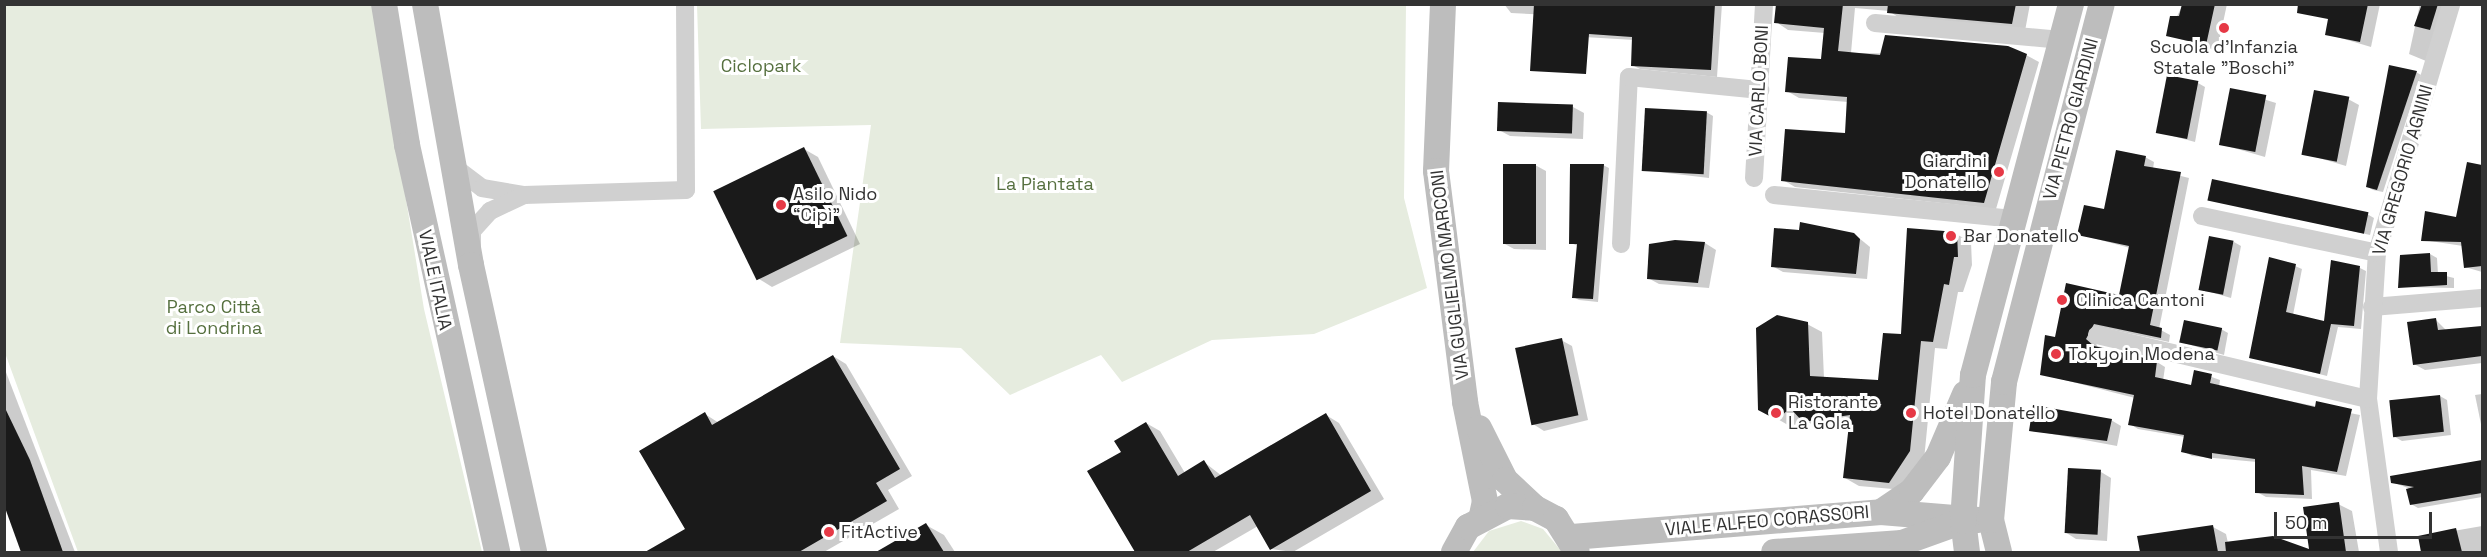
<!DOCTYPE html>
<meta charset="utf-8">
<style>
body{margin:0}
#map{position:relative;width:2487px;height:557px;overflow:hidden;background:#fff;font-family:"Space Grotesk",sans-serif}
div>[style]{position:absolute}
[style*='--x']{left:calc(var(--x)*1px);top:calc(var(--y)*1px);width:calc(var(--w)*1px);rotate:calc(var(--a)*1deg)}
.green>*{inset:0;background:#e6ecdf}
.shadow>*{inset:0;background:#0003}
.building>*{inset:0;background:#1a1a1a;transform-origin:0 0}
.street>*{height:18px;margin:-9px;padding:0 9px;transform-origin:9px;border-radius:9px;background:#d0d0d0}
.secondary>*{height:26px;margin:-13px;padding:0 13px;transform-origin:13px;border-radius:13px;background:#bdbdbd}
.dots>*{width:16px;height:16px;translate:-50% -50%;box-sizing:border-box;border:3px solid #fff;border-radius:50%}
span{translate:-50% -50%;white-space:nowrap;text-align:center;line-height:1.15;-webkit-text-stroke:6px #fff;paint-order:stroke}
.poi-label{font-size:18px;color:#333}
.right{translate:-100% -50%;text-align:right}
.left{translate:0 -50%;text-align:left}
.park-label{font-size:18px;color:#56703f}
.street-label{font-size:18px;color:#333}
.frame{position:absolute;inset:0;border:6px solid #333;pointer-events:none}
.scale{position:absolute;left:2274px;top:512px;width:158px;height:27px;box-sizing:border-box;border:3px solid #333;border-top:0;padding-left:8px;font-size:18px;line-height:21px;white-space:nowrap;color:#333;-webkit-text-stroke:4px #fff;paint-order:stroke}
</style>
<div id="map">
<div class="green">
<i style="clip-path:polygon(5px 5px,374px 5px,424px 309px,482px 552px,78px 552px,5px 353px)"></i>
<i style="clip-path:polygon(697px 5px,1406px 5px,1404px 198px,1427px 288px,1314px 334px,1212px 340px,1122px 382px,1101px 355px,1010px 395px,961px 348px,840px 343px,871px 125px,701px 129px)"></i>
<i style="clip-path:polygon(1521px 521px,1543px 529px,1562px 552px,1473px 552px,1489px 531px)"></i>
</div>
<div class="shadow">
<i style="clip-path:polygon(1504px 4px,1553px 4px,1552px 15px,1511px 13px)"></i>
<i style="clip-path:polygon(1579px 4px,1722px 4px,1717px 77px,1640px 69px,1632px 65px,1634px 40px,1584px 37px)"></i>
<i style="clip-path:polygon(1777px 4px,2030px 4px,2025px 31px,1901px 19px,1889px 11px,1855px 8px,1851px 53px,2026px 55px,2039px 62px,1996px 209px,1795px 187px,1783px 180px,1846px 135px,1848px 102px,1799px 98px,1787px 91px,1823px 61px,1825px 33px,1788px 30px,1776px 22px)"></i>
<i style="clip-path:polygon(2183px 4px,2227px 4px,2217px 51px,2168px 35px)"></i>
<i style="clip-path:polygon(2333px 4px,2380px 4px,2371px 47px,2327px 34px)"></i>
<i style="clip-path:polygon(2420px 4px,2444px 4px,2426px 61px,2409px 54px)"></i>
<i style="clip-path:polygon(2416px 72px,2421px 75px,2383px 192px,2373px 190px,2368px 187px)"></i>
<i style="clip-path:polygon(2198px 83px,2205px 87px,2195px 142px,2158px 132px)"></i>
<i style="clip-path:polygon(2231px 89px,2276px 103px,2265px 157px,2220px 144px)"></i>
<i style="clip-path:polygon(2348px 99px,2359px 105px,2346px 166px,2302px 153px)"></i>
<i style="clip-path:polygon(1573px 107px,1584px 113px,1583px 139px,1510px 136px,1499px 130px)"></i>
<i style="clip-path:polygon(1706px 112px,1713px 116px,1709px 178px,1642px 170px)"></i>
<i style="clip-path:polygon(804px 149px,818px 157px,860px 244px,772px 287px,759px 279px)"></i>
<i style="clip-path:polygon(2145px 157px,2154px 162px,2153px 169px,2189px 178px,2159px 329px,2170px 335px,2169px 342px,2104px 328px,2094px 337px,2097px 346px,2157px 362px,2165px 367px,2163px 381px,2192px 387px,2195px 371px,2220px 380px,2219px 387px,2360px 415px,2346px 476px,2311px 470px,2312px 499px,2266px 497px,2257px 492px,2257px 462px,2192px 456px,2183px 451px,2185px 437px,2138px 429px,2130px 424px,2135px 398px,2041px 374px,2056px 338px,2120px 296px,2130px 248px,2078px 234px,2105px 211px)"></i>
<i style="clip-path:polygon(2468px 163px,2482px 167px,2482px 272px,2465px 267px,2463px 246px,2423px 240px,2457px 219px)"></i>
<i style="clip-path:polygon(1535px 165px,1546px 171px,1546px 250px,1514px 249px,1503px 243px)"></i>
<i style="clip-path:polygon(1603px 165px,1609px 168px,1598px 302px,1579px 300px,1573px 297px,1578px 246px,1571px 243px)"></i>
<i style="clip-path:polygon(2209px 199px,2367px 214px,2374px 218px,2370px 235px)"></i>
<i style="clip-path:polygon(1854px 234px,1870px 247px,1867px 279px,1783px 272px,1772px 266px)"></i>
<i style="clip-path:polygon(1956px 234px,1971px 242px,1972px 265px,1963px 292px,1958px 292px,1947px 349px,1935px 348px,1924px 460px,1904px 490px,1859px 486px,1845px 478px,1850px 425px,1819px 429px,1802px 418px,1793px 428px,1760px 409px,1807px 324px,1822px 332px,1824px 378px,1880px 382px)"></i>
<i style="clip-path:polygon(2234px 242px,2241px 246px,2231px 298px,2200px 289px)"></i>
<i style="clip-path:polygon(1705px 243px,1716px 250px,1709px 288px,1659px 284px,1648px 278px,1650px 245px)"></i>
<i style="clip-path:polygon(2430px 254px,2437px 258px,2438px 274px,2454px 278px,2454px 288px,2400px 287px,2401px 256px)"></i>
<i style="clip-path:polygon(2295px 266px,2302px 269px,2293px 315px,2325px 323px,2360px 268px,2366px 271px,2361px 329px,2338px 327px,2327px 376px,2251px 357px)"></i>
<i style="clip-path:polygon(2436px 320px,2447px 331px,2482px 327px,2482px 363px,2425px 370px,2414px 364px)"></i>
<i style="clip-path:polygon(2221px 329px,2228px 333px,2224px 355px,2181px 342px)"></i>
<i style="clip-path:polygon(1561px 340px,1572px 346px,1588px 420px,1544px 431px,1533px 424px)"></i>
<i style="clip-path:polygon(833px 356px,846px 364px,912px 476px,888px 490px,899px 509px,824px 552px,654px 552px,687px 530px,705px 414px,719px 423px)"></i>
<i style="clip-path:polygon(4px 367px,75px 552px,24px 552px,4px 501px)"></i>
<i style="clip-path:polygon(2482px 394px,2482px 429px,2475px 395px)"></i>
<i style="clip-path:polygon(2440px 396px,2447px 400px,2451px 435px,2402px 441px,2395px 437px)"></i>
<i style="clip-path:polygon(1326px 415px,1339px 423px,1384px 499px,1293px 552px,1271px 549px,1258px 526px,1213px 552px,1141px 552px,1089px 472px,1123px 452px,1146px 423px,1160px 431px,1185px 473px,1204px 462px,1222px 476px)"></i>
<i style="clip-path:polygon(2111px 420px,2121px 426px,2117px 446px,2031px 430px)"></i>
<i style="clip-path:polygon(2482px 461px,2482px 497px,2418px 508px,2411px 504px,2408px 488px,2392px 482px,2392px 477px)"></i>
<i style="clip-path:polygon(2101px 472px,2111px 478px,2107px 541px,2076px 539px,2065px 532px)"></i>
<i style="clip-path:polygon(2338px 504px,2352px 511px,2359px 552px,2142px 552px,2140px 545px,2213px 527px,2226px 534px,2228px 543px,2311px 551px)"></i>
<i style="clip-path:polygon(926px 525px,944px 535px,955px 552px,891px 552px,888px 547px)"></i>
<i style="clip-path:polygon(2482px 526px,2482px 552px,2423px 552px,2419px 537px)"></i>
</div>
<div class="building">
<i style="clip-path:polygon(1534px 4px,1715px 4px,1711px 70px,1631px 66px,1632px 37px,1589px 34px,1586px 74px,1530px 71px)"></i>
<i style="clip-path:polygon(1776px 4px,1843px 4px,1838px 51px,1880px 55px,1885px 35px,2008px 46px,2027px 54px,1984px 203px,1781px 181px,1785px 129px,1845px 133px,1847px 97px,1785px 92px,1788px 57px,1821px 59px,1824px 28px,1774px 23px)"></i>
<i style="clip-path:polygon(1888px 4px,2016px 4px,2012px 24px,1887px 13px)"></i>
<i style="clip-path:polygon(2182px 4px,2215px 4px,2206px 45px,2166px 36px,2170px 16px,2179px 16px)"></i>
<i style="clip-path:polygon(2298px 4px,2368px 4px,2360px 42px,2325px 35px,2328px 19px,2297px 13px)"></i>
<i style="clip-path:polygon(2422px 4px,2438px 4px,2430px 30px,2414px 26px)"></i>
<i style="clip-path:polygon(2389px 65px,2417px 71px,2377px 190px,2366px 187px)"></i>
<i style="left:2167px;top:75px;width:32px;height:59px;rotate:11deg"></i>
<i style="left:2230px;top:88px;width:37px;height:58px;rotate:11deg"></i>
<i style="left:2314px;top:90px;width:36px;height:66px;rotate:11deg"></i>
<i style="left:1498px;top:102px;width:75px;height:29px;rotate:2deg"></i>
<i style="left:1645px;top:108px;width:62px;height:63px;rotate:3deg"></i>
<i style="left:804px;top:147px;width:99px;height:101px;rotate:64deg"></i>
<i style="clip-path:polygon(2116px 150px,2146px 156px,2144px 166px,2181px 172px,2150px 325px,2162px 328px,2161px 338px,2094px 324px,2086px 339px,2094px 346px,2157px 361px,2155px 377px,2191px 385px,2194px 370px,2212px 374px,2210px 383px,2315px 407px,2316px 401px,2352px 409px,2337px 472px,2302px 466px,2304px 495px,2255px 493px,2255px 459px,2212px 453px,2212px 459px,2181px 452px,2184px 435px,2128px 425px,2134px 395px,2040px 375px,2045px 335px,2055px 337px,2066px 283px,2119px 295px,2129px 246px,2077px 235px,2084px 205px,2104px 209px)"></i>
<i style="clip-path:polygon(2467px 162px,2482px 165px,2482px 266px,2464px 268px,2461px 242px,2421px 241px,2425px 211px,2456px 217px)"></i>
<i style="left:1503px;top:164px;width:33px;height:80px"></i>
<i style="clip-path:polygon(1570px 164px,1604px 164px,1593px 299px,1572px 298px,1577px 244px,1569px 244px)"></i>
<i style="left:2212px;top:179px;width:160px;height:22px;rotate:12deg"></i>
<i style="clip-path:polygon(1800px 222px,1854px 233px,1860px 239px,1856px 274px,1771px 267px,1774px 228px,1799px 230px)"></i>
<i style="clip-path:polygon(1907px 228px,1957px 232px,1958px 257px,1954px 257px,1949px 285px,1944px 284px,1933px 342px,1921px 341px,1910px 451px,1889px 483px,1843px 478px,1850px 415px,1803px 422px,1790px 408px,1777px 420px,1758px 410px,1756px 328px,1777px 315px,1808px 322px,1810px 376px,1878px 380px,1883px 333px,1901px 334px)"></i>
<i style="left:2209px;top:236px;width:25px;height:55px;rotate:11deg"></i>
<i style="clip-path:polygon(1675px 240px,1705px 242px,1698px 283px,1647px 279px,1649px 244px)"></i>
<i style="clip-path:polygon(2430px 253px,2431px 272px,2447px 272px,2447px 285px,2398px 288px,2400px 255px)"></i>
<i style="clip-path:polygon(2269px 257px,2296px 264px,2286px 312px,2324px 321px,2331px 260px,2360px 266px,2354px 326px,2331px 324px,2320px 374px,2249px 358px)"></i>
<i style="clip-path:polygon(2436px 318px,2438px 330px,2482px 326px,2482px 356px,2413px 365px,2407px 322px)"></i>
<i style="left:2184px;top:320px;width:39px;height:23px;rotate:12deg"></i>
<i style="left:1562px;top:338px;width:79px;height:48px;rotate:78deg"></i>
<i style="clip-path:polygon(833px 355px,900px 469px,876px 483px,887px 501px,799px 552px,645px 552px,685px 529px,639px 451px,705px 412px,712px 425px)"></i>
<i style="left:2440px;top:395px;width:37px;height:51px;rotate:84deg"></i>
<i style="clip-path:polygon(2033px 405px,2112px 419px,2107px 441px,2029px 431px)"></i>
<i style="clip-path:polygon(4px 406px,30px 460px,63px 552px,21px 552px,4px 505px)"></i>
<i style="clip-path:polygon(1326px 413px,1371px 491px,1270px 550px,1250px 515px,1187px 552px,1135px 552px,1087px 471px,1121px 452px,1114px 441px,1146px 422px,1178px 476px,1204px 460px,1215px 478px)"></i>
<i style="clip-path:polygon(2482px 460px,2482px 493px,2410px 505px,2406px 489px,2414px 487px,2391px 483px,2390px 476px)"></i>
<i style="left:2068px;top:468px;width:33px;height:65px;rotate:3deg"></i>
<i style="clip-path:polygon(2339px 502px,2346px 552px,2226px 552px,2225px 542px,2273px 536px,2309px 549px,2303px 507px)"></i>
<i style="clip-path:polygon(926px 523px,944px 552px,876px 552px)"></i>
<i style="clip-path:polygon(2213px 525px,2218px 552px,2140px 552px,2137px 536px)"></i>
<i style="clip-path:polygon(2456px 528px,2462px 552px,2421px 552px,2418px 536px)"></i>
</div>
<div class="street">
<i style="--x:1875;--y:23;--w:187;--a:5.2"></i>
<i style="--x:453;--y:166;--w:36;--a:37"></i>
<i style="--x:482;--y:188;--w:43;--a:9.5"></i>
<i style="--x:524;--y:195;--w:162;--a:-1.8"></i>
<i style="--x:686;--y:190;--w:186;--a:-90.3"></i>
<i style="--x:1754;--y:178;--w:174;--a:-86.7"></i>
<i style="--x:1774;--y:195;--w:240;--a:5.7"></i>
<i style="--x:2202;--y:216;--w:179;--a:11.9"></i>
<i style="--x:1621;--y:244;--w:167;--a:-87.3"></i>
<i style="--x:1629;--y:77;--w:132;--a:5.7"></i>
<i style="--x:472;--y:249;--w:18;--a:-90"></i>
<i style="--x:472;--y:231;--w:27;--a:-48"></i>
<i style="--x:490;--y:211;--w:38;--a:-25"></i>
<i style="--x:2372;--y:307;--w:110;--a:-4.7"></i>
<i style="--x:2097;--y:335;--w:278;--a:13.3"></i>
<i style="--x:2389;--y:552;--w:154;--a:-97.8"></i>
<i style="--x:2368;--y:399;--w:146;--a:-86.5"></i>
<i style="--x:2377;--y:253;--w:260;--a:-73.4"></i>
</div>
<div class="secondary">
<i style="--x:384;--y:4;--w:143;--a:80.7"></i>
<i style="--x:407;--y:145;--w:417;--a:77.5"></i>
<i style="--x:425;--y:4;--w:265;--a:80"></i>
<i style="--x:471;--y:265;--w:294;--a:77.6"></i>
<i style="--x:1443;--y:4;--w:167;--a:92.4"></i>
<i style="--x:1436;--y:171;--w:233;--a:82.8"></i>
<i style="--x:1465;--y:402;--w:101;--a:78.6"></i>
<i style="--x:1485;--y:501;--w:14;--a:102"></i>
<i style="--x:1479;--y:428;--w:58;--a:63.4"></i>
<i style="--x:1505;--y:480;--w:41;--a:43"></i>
<i style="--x:1881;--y:512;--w:37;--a:-34"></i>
<i style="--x:1912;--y:491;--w:43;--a:-52.6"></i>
<i style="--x:1938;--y:457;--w:69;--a:-66.8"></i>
<i style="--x:1572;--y:537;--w:310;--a:-4.6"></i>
<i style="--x:1881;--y:512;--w:98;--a:4.7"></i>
<i style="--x:1454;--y:552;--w:29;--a:-61"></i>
<i style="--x:1468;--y:527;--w:45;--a:-27.7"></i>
<i style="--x:1508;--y:506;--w:27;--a:4"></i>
<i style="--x:1535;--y:508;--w:24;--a:28"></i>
<i style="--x:1556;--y:519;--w:39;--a:58"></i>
<i style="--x:1774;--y:552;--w:128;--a:-4"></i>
<i style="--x:1902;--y:543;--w:65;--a:-19.8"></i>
<i style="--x:1967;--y:552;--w:31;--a:-97"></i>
<i style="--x:1963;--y:521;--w:146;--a:-86.1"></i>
<i style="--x:1973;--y:375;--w:384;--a:-75.2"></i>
<i style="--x:1999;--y:552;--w:33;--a:-104"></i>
<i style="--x:1991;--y:520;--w:139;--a:-84.6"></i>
<i style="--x:2004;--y:382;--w:390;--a:-75.5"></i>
</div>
<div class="dots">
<i style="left:2224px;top:28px;background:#e63946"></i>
<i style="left:1999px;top:172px;background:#e63946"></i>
<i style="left:781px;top:205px;background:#e63946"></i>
<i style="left:1951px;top:236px;background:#e63946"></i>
<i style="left:2062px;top:300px;background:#e63946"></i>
<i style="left:2056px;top:354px;background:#e63946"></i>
<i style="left:1776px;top:413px;background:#e63946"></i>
<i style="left:1911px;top:413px;background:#e63946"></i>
<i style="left:829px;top:532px;background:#e63946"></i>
</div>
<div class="poi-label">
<span style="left:2224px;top:58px">Scuola d'Infanzia<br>Statale "Boschi"</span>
<span class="right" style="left:1987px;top:172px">Giardini<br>Donatello</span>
<span class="left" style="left:793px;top:205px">Asilo Nido<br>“Cipì”</span>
<span class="left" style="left:1963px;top:236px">Bar Donatello</span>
<span class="left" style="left:2076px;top:300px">Clinica Cantoni</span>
<span class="left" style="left:2068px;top:354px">Tokyo in Modena</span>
<span class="left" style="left:1788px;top:413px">Ristorante<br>La Gola</span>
<span class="left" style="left:1923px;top:413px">Hotel Donatello</span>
<span class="left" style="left:841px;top:532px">FitActive</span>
</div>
<div class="park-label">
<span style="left:761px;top:66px">Ciclopark</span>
<span style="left:1045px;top:184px">La Piantata</span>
<span style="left:214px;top:318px">Parco Città<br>di Londrina</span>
</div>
<div class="street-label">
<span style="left:1759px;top:91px;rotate:-87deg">VIA CARLO BONI</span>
<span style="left:2071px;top:119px;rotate:-75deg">VIA PIETRO GIARDINI</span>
<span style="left:2403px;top:170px;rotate:-74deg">VIA GREGORIO AGNINI</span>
<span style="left:1450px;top:275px;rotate:-97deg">VIA GUGLIELMO MARCONI</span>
<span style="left:435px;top:280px;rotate:78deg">VIALE ITALIA</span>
<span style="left:1767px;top:521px;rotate:-5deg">VIALE ALFEO CORASSORI</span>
</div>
<div class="frame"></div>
<div class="scale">50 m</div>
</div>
